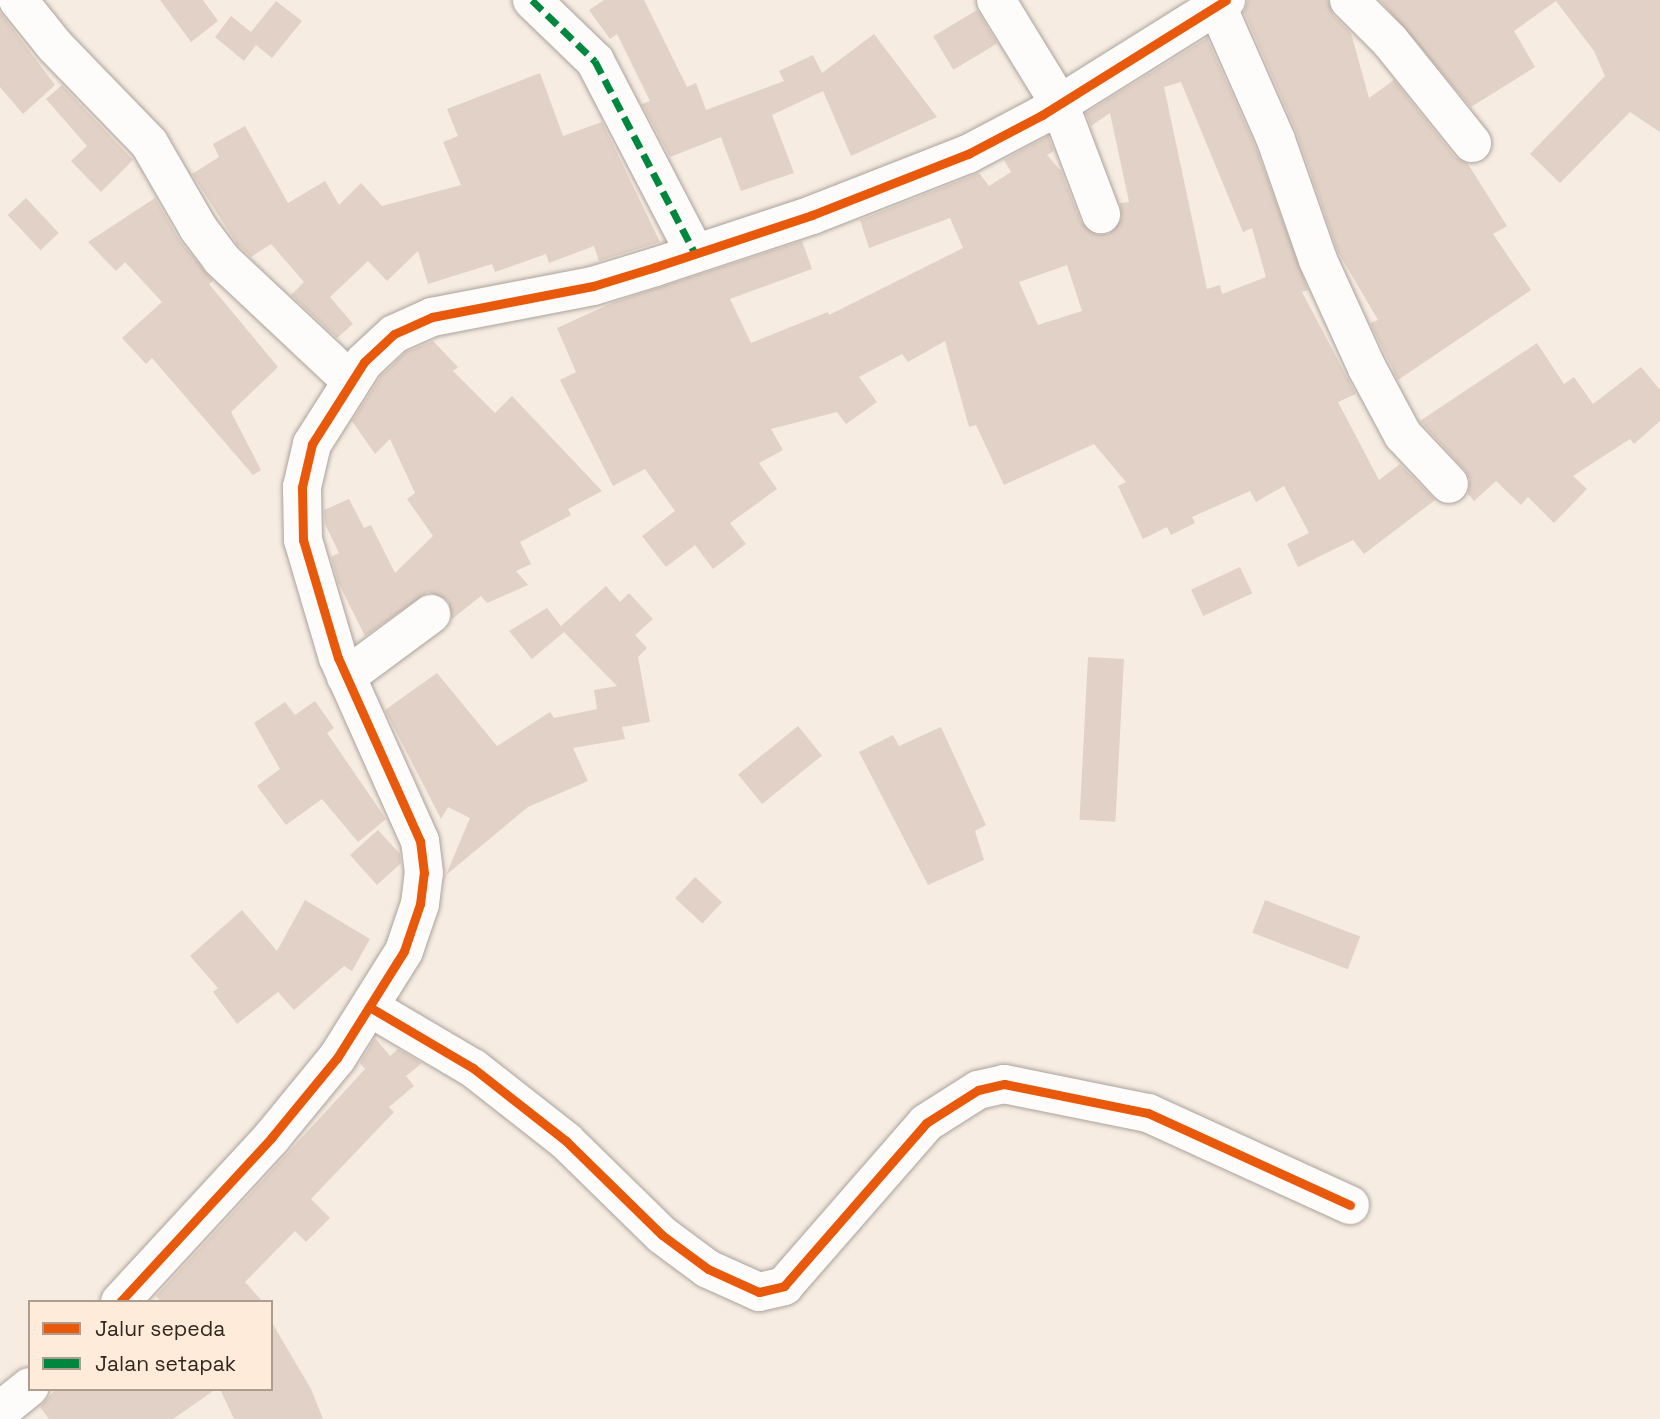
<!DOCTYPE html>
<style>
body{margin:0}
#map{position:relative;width:1660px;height:1419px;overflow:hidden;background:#f6ece2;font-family:"Space Grotesk",sans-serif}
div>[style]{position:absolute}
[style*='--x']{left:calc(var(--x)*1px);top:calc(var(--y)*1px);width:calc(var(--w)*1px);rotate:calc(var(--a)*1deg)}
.building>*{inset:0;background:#e2d1c6;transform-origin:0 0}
.roads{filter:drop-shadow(0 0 2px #aba29a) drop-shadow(0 0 2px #aba29a)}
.minor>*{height:38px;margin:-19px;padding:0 19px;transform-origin:19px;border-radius:19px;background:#fefcfb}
.quiet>*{height:7px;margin-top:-3.5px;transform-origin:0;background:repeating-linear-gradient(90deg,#00873e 0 14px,transparent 0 21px)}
.cycleway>*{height:9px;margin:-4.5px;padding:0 4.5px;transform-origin:4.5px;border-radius:4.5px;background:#e8590c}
span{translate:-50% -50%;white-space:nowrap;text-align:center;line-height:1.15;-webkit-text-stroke:5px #feebda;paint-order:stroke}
.legend{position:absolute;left:28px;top:1300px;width:245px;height:91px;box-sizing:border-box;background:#feebda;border:2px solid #ac9d8f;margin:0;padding:9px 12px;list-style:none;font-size:21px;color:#30271f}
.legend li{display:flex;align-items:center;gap:14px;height:35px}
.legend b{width:35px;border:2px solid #ac9d8f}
</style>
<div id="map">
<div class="building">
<i style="clip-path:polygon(160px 0,203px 0,218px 21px,191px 42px)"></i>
<i style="clip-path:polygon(604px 0,644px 0,687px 87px,696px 83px,706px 110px,784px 81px,779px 71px,813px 55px,822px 73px,874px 34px,937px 117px,851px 156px,823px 91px,772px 115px,794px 173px,741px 191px,721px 137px,670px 157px,642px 104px,650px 101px,617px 34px,610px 39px,589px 10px)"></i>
<i style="clip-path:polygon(1248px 0,1328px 0,1333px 15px,1351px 33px,1369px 98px,1394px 80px,1455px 157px,1468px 164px,1507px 226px,1493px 234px,1531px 290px,1398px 380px,1370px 323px,1378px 320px,1338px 252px,1296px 131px,1244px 12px)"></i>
<i style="clip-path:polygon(1380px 0,1660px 0,1660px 132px,1630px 112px,1560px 183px,1530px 154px,1605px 76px,1594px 51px,1556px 1px,1514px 31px,1535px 67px,1471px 107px)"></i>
<i style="clip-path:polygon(276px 1px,302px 21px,272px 58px,256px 45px,244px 61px,215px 37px,231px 16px,251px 32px)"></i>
<i style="left:977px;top:10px;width:39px;height:51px;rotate:59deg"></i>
<i style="clip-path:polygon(0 12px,55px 85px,23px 114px,0 87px)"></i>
<i style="clip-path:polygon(evenodd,1207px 38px,1256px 148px,1308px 290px,1302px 292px,1356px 394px,1338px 402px,1379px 480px,1400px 464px,1435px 500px,1364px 554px,1353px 540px,1298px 567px,1287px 544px,1309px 533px,1284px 486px,1256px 502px,1250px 491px,1192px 517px,1195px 523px,1171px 535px,1167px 527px,1143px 539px,1118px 486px,1126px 482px,1094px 444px,1004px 485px,976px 425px,969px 427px,945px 341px,908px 362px,902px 354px,859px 377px,877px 402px,846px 424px,837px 412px,771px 429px,783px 450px,759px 463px,777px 489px,730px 523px,746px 544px,713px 569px,695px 545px,666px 567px,642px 536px,675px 511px,645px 469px,613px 486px,560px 380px,576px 372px,557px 328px,612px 303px,802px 241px,812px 269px,730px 299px,751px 343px,828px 312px,829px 315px,963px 248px,950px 218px,869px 248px,860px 220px,979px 173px,989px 186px,1011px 172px,1004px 160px,1048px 136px,1054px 151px,1047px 155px,1061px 171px,1081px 222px,1097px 235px,1109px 234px,1122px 218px,1120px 203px,1129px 202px,1110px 113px,1091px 126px,1086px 113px,1207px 38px,1181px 82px,1243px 232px,1252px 228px,1266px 277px,1222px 294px,1220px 285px,1207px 289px,1164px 87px,1181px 82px,1207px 38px,1067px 265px,1082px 311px,1038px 325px,1019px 282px,1067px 265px)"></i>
<i style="clip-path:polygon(540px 73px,563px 136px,602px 122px,660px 242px,599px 261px,594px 246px,549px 263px,546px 254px,495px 272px,492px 264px,428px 284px,418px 251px,387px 281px,368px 261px,330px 297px,353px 324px,337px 338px,291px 295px,304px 282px,271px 244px,251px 257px,237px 244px,192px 174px,219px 157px,213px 144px,245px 126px,288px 203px,325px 181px,339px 205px,361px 183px,382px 206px,461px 185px,443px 142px,458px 136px,447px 109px)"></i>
<i style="clip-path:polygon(62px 85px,133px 160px,101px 192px,71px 161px,87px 146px,46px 99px)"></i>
<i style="left:26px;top:198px;width:48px;height:25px;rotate:47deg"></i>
<i style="clip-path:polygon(155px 198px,180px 241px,213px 281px,209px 284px,278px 367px,231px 412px,261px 470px,253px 475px,152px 358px,146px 364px,122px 338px,162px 302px,125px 262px,116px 271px,88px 242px)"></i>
<i style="clip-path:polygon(433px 341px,458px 367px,453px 371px,495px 413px,512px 396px,602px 491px,568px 509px,571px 515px,520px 542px,531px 564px,516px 571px,528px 585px,487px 603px,481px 596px,452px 619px,448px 600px,428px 592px,365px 636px,338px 582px,331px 557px,339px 553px,325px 524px,324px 510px,349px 499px,364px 528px,371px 525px,395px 573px,433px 536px,407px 499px,415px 493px,390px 439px,375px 454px,352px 421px,381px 376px,406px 352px)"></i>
<i style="clip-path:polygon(1537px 343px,1564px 384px,1574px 377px,1593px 404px,1641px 367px,1660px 390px,1660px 421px,1634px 444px,1630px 439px,1573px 476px,1587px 489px,1554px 523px,1528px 497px,1521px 505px,1496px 481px,1474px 501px,1468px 494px,1470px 480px,1465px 470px,1420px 421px)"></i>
<i style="left:1240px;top:567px;width:29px;height:54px;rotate:65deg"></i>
<i style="clip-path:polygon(606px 586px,620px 602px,629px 593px,653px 619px,635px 635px,647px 648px,638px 657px,650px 722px,622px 727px,625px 739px,573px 748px,588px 781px,528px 807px,446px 875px,470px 818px,448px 807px,441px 819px,385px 710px,437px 673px,497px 746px,550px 712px,554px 718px,597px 709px,594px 690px,617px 686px,564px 632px,532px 659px,509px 631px,547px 608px,561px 626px)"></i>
<i style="left:1088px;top:657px;width:36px;height:163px;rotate:3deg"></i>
<i style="clip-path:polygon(315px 701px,334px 728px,327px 733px,386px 819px,358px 842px,322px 799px,286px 825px,257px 786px,280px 769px,254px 723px,285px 702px,295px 715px)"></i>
<i style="left:798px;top:726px;width:38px;height:77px;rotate:51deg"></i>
<i style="clip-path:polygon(941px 727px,986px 825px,975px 831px,984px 860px,928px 885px,859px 752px,893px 735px,899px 746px)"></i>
<i style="clip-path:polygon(378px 830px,400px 854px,401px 863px,377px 885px,350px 855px)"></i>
<i style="left:695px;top:877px;width:37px;height:29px;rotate:43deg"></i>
<i style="clip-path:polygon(305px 900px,370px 939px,352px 971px,344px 966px,294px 1010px,278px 992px,237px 1024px,213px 992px,218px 988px,190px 956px,242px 910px,277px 951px)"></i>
<i style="left:1265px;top:900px;width:102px;height:35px;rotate:21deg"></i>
<i style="clip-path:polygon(375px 1038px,390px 1056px,398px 1049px,422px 1063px,406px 1076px,414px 1086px,389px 1107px,394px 1112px,311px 1199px,330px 1218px,306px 1242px,295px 1231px,245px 1282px,263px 1302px,161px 1302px,156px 1296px,365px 1069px,360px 1063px)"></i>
<i style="clip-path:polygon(271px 1321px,311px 1389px,323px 1419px,234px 1419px,220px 1389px,271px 1389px)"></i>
<i style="clip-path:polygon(56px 1389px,216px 1389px,173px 1419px,49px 1419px,40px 1407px)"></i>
</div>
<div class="roads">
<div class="minor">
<i style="--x:18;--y:0;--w:59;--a:51.2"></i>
<i style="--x:55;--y:46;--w:135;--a:45.9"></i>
<i style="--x:149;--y:143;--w:98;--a:60"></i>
<i style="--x:198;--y:228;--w:39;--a:53"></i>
<i style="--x:221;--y:259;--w:177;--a:43.2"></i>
<i style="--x:532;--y:0;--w:88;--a:44.1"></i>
<i style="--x:595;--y:61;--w:216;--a:62.5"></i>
<i style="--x:996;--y:0;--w:121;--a:58.5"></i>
<i style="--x:1059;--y:103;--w:119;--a:69.3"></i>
<i style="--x:1349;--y:0;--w:58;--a:45"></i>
<i style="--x:1390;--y:41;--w:131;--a:51.2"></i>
<i style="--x:1217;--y:6;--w:146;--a:66.2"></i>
<i style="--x:1276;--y:140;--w:127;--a:70.7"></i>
<i style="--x:1318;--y:260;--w:119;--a:65.6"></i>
<i style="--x:1367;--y:368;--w:76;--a:61.8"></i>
<i style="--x:1403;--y:435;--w:67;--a:46.8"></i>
<i style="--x:346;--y:677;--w:106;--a:-36.5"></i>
<i style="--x:371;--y:1008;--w:118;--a:30.5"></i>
<i style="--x:473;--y:1068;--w:118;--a:38.1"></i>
<i style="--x:566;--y:1141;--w:134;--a:44.4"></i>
<i style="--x:662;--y:1235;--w:57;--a:36.5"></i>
<i style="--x:708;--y:1269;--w:56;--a:24.3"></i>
<i style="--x:759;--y:1292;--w:26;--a:-13"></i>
<i style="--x:784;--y:1286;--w:216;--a:-48.9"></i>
<i style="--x:926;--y:1123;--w:62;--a:-32.4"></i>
<i style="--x:978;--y:1090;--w:27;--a:-13"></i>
<i style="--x:1004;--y:1084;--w:147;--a:11.4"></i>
<i style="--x:1148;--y:1113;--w:222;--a:24.5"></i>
<i style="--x:120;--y:1302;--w:224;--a:-47.3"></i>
<i style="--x:272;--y:1137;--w:102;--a:-50.6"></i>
<i style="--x:337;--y:1058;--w:126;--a:-57.9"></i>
<i style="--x:404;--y:951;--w:50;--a:-71.2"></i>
<i style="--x:420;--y:904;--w:31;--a:-83"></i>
<i style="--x:424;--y:873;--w:32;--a:-97"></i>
<i style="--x:420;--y:841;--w:201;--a:-114.1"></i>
<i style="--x:338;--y:658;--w:123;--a:-106.5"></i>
<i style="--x:303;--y:540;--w:53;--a:-91.1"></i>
<i style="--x:302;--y:487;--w:44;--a:-76.9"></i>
<i style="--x:312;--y:444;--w:97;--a:-57.6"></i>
<i style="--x:364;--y:362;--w:41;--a:-43"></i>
<i style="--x:394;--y:334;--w:42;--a:-24.1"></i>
<i style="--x:432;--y:317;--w:164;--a:-10.9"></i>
<i style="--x:593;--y:286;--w:65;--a:-17"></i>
<i style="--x:655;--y:267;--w:165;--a:-18.3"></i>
<i style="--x:812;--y:215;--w:168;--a:-21.4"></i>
<i style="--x:968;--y:154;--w:84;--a:-27.8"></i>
<i style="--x:1042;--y:115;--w:217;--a:-32"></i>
<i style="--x:0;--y:1411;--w:38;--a:-39"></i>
</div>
</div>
<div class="quiet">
<i style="--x:532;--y:0;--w:88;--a:44.1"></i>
<i style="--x:595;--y:61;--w:216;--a:62.5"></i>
</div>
<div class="cycleway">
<i style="--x:371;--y:1008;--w:118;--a:30.5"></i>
<i style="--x:473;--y:1068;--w:118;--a:38.1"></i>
<i style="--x:566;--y:1141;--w:134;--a:44.4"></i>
<i style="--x:662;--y:1235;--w:57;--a:36.5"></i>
<i style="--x:708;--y:1269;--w:56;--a:24.3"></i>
<i style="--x:759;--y:1292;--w:26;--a:-13"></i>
<i style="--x:784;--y:1286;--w:216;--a:-48.9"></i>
<i style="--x:926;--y:1123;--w:62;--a:-32.4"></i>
<i style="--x:978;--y:1090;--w:27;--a:-13"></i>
<i style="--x:1004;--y:1084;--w:147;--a:11.4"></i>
<i style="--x:1148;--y:1113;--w:222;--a:24.5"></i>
<i style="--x:120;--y:1302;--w:224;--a:-47.3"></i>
<i style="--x:272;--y:1137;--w:102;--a:-50.6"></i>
<i style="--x:337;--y:1058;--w:126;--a:-57.9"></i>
<i style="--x:404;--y:951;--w:50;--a:-71.2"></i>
<i style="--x:420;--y:904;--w:31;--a:-83"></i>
<i style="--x:424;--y:873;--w:32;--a:-97"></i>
<i style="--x:420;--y:841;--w:201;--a:-114.1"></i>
<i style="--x:338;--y:658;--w:123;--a:-106.5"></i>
<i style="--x:303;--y:540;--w:53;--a:-91.1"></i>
<i style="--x:302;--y:487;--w:44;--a:-76.9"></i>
<i style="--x:312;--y:444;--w:97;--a:-57.6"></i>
<i style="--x:364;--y:362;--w:41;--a:-43"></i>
<i style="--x:394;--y:334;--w:42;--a:-24.1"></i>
<i style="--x:432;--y:317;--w:164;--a:-10.9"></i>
<i style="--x:593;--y:286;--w:65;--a:-17"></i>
<i style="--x:655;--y:267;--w:165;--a:-18.3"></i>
<i style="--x:812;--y:215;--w:168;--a:-21.4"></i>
<i style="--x:968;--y:154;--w:84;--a:-27.8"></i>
<i style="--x:1042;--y:115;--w:217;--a:-32"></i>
</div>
<ul class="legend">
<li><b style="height:9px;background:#e8590c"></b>Jalur sepeda</li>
<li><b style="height:9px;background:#00873e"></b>Jalan setapak</li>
</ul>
</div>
